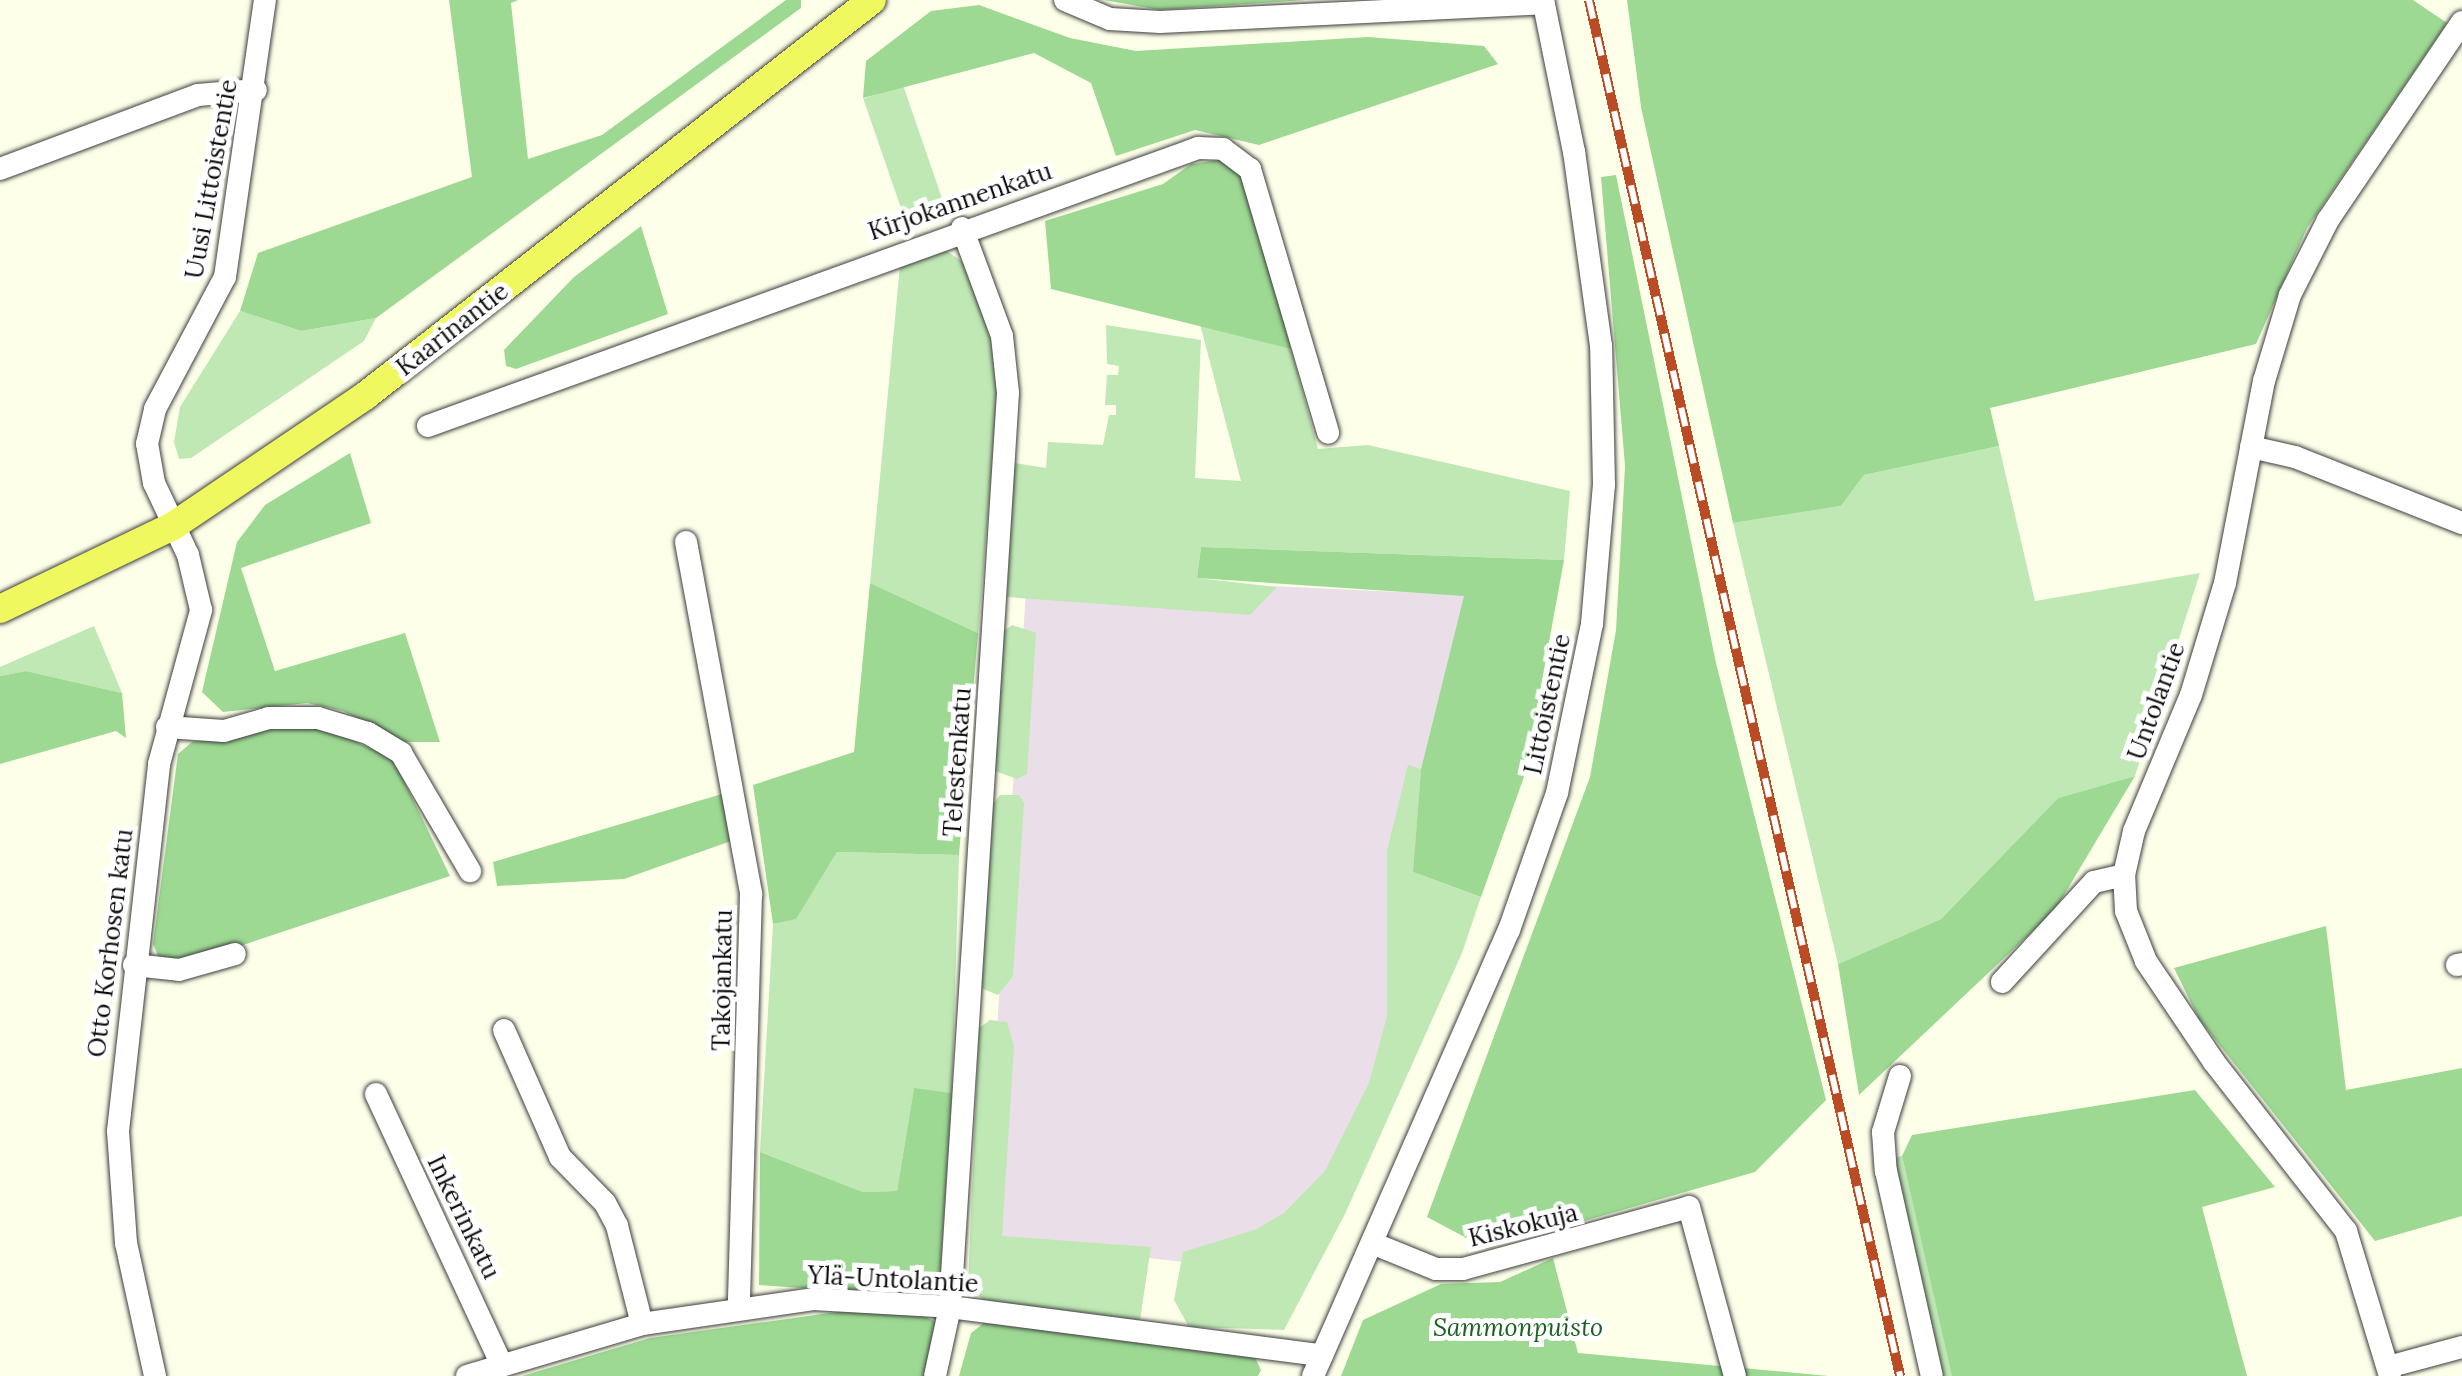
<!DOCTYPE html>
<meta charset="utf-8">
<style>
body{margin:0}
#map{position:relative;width:2462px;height:1376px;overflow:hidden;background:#fdffe9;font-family:Lora,serif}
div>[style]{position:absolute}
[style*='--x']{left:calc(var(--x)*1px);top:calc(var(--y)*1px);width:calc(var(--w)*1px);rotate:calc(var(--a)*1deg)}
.industrial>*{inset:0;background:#eadfe8}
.green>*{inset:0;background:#bfe8b4;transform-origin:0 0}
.forest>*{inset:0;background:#9dd993}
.roads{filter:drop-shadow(0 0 2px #3e3e3e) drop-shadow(0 0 2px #3e3e3e)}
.minor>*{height:22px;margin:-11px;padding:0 11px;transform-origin:11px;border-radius:11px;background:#fff}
.major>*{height:28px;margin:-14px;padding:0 14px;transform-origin:14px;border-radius:14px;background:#eff95f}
.rail>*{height:10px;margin-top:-5px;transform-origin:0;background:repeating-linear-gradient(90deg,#fff 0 19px,#bb4b24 0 38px);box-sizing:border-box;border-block:2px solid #bb4b24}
span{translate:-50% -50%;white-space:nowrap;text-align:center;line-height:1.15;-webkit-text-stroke:10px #fff;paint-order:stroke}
.street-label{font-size:25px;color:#0b0b0b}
.park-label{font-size:25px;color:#1c6223;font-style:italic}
</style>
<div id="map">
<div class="industrial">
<i style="clip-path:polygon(1027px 575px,1465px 595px,1421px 769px,1403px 1013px,1325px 1196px,1209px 1265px,983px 1239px)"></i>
</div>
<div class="green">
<i style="left:903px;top:85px;width:134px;height:42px;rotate:71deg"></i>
<i style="clip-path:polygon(942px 248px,966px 264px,988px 320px,998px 394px,978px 633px,870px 583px,901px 255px)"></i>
<i style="clip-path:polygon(240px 311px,301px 331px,376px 318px,364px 341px,191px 458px,179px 459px,174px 442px,180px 407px)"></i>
<i style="clip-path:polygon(1200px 324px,1291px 349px,1318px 449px,1368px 445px,1570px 491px,1564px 560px,1201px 547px,1197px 578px,1277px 587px,1250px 615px,1007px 597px,1014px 463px,1046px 468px,1048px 442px,1103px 445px,1109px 415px,1116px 415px,1116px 405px,1105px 405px,1107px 375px,1118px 375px,1119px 366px,1107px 364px,1106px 325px,1201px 340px,1195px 478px,1241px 481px)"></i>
<i style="clip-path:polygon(1999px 446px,2035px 601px,2200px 573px,2135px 776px,2058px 798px,1941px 919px,1838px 964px,1733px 523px,1841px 506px,1864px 475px)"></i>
<i style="clip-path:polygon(1012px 625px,1036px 633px,1027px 774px,1017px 779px,995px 771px,1004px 631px)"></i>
<i style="clip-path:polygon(94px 626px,122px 693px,26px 671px,0 676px,0 667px)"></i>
<i style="clip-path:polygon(1408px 765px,1421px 769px,1413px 872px,1481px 897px,1462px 953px,1345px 1214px,1284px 1330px,1189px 1327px,1174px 1300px,1183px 1252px,1257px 1229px,1284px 1213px,1325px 1171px,1369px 1083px,1387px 1016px,1387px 851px)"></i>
<i style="clip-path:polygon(1000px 795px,1019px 795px,1024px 803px,1013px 976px,998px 995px,981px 988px,993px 804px)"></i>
<i style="clip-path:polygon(837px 852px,959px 855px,952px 1093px,914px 1089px,897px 1191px,863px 1192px,760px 1152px,773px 924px,796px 918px)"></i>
<i style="clip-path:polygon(990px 1020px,1007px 1022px,1014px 1046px,1002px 1236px,1151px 1247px,1140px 1320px,986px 1303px,968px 1284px,979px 1028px)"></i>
<i style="left:1902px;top:1156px;width:226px;height:29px;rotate:77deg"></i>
</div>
<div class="forest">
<i style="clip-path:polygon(449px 0,518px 0,511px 3px,528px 159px,602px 135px,786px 0,801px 0,801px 8px,376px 318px,301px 331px,240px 311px,258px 253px,472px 177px)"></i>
<i style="clip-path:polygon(1104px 0,1306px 0,1160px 10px)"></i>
<i style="clip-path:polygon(1627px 0,2413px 0,2447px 23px,2307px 228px,2256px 344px,1990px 408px,1999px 446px,1864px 475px,1841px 506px,1733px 523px,1641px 107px)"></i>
<i style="clip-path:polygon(979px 5px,1070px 38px,1136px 51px,1368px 37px,1484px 46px,1498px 64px,1259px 145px,1195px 130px,1116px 156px,1091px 83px,1034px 53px,863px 98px,866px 61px,931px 11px)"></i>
<i style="clip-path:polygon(1220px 160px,1246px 175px,1291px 349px,1051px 289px,1045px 221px,1163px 184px,1191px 164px)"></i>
<i style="clip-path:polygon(1616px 175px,1716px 663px,1826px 1100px,1755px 1172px,1487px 1249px,1427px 1217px,1590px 777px,1616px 630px,1625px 466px,1601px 177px)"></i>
<i style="clip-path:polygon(641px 226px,668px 314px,516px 369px,506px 366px,504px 350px,574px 277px)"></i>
<i style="clip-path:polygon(350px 453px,371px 523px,241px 568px,275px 671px,405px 633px,440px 742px,405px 742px,343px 711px,307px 703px,223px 712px,202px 692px,237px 542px,265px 505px)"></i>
<i style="clip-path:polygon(1201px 547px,1564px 560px,1525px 774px,1481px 897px,1413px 872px,1421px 769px,1464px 596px,1197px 578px)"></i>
<i style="clip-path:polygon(870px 583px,978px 633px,959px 855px,837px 852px,796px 919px,773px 924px,753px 785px,854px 752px)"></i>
<i style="clip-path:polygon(26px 671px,122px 693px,126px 738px,116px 731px,0 764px,0 676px)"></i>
<i style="clip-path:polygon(261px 728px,324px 728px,393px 758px,450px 876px,234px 948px,173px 964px,160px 960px,153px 944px,178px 754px,192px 742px)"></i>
<i style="clip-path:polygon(2135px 776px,2055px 910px,1859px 1095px,1838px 964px,1941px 919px,2058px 798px)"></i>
<i style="clip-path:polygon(722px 794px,731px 841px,624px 879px,497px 886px,493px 862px)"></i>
<i style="clip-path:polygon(2326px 926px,2346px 1090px,2462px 1068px,2462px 1216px,2375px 1241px,2199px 1019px,2174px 968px)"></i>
<i style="clip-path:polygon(914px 1088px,952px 1093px,940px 1278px,933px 1289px,920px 1296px,759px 1285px,760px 1152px,863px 1192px,897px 1191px)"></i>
<i style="clip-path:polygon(2195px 1090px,2275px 1187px,2202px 1207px,2247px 1376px,1952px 1376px,1902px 1156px,1912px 1135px)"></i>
<i style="clip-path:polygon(1553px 1258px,1578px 1353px,1829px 1376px,1341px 1376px,1363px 1320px,1441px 1284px,1500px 1282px)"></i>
<i style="clip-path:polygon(851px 1310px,920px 1314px,938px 1323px,929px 1376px,522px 1376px,650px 1338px)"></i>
<i style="clip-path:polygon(984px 1323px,1254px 1355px,1261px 1370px,1258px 1376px,959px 1376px,971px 1333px)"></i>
</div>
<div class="roads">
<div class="minor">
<i style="--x:1065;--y:0;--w:49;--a:22.9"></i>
<i style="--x:1110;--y:19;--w:50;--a:3.4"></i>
<i style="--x:1160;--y:22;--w:384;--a:-2.8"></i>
<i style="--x:0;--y:169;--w:211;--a:-20.5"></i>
<i style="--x:198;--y:95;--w:58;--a:-4.9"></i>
<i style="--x:428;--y:426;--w:819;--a:-19.85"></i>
<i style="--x:1198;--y:148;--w:25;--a:2"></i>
<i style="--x:1223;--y:149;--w:34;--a:37"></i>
<i style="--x:1250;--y:169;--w:275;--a:73.5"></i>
<i style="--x:2251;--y:447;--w:45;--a:12.8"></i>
<i style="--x:2295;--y:457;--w:180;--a:21.6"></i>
<i style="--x:686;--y:542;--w:358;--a:79.5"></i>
<i style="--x:751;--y:894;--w:411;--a:91.7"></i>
<i style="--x:167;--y:727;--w:57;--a:4"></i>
<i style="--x:224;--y:731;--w:47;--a:-16.1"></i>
<i style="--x:269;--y:718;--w:49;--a:0"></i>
<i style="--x:318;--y:718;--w:52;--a:16.7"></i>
<i style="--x:368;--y:733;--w:39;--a:31"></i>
<i style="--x:401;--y:753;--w:137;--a:59.7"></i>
<i style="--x:134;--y:965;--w:45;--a:6.3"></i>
<i style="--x:179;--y:970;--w:58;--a:-15.9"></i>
<i style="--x:2457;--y:965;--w:5;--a:-11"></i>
<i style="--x:2002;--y:982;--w:136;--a:-47.4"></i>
<i style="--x:2094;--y:882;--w:31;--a:-13"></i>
<i style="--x:504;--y:1030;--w:139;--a:66.2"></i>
<i style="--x:560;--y:1157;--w:64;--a:45.6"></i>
<i style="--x:605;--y:1203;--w:26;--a:62"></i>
<i style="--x:617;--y:1226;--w:101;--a:75.7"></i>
<i style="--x:1900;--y:1076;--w:59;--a:106.9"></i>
<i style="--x:1883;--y:1132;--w:39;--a:86"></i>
<i style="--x:1886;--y:1171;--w:210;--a:77.4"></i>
<i style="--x:376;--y:1094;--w:299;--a:65.1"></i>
<i style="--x:1372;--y:1243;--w:69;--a:22.1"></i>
<i style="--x:1436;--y:1269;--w:27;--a:0"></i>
<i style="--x:1463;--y:1269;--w:234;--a:-15.3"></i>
<i style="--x:1689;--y:1207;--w:175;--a:74.8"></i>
<i style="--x:2388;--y:1367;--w:77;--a:-15.1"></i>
<i style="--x:155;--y:1376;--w:136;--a:-102.3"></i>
<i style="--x:126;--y:1243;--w:112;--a:-94.1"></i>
<i style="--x:118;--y:1131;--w:369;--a:-83.6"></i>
<i style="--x:159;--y:764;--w:160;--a:-74.7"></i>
<i style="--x:201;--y:610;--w:57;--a:-103.3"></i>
<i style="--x:188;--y:555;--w:80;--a:-115.3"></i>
<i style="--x:154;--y:483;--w:40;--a:-100"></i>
<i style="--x:147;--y:444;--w:36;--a:-77"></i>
<i style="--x:155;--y:409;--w:149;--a:-62.1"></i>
<i style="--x:225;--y:277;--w:280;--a:-81.8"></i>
<i style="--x:467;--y:1376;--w:183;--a:-16.5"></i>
<i style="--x:642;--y:1324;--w:173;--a:-8.3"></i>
<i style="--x:813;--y:1299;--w:137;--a:3.3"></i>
<i style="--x:950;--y:1307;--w:375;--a:7.4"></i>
<i style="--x:935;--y:1376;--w:71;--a:-77.7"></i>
<i style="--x:950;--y:1307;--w:916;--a:-86.37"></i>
<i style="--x:1008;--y:393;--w:57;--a:-96"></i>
<i style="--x:1002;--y:336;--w:115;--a:-110.3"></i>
<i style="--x:1313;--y:1376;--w:487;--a:-66.3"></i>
<i style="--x:1509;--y:930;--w:145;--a:-70.7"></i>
<i style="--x:1557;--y:793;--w:173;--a:-78.3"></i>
<i style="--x:1592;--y:624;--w:140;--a:-85.1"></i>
<i style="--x:1604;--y:485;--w:139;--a:-91.2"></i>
<i style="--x:1601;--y:346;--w:196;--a:-97.9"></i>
<i style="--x:1574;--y:152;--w:155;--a:-101.5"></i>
<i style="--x:2390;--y:1376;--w:152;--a:-106.9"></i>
<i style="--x:2346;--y:1231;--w:214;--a:-128"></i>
<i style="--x:2214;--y:1062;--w:122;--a:-124"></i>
<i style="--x:2146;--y:961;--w:54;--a:-111.8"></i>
<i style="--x:2126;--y:911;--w:36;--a:-93"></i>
<i style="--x:2124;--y:875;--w:45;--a:-77.2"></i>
<i style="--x:2134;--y:831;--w:147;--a:-67.3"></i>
<i style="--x:2191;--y:695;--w:117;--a:-73.1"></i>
<i style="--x:2225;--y:583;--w:206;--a:-79.1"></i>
<i style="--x:2264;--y:381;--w:90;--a:-73.2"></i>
<i style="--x:2290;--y:295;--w:84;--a:-63.1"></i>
<i style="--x:2328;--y:220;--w:239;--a:-55.9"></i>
</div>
<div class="major">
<i style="--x:0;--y:609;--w:192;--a:-25.6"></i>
<i style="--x:173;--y:526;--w:232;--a:-34.1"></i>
<i style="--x:365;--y:396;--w:643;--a:-37.99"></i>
</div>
</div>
<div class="rail">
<i style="--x:1589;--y:0;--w:1411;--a:77.26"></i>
</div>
<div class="street-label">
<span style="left:211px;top:179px;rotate:-80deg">Uusi Littoistentie</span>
<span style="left:960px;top:201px;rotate:-19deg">Kirjokannenkatu</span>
<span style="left:452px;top:329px;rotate:-38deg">Kaarinantie</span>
<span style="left:2156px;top:701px;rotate:-70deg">Untolantie</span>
<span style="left:1547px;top:704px;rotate:-78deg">Littoistentie</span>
<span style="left:957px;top:762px;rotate:-86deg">Telestenkatu</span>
<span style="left:110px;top:943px;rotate:-83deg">Otto Korhosen katu</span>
<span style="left:722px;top:980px;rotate:-89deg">Takojankatu</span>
<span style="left:464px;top:1217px;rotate:64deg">Inkerinkatu</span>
<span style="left:1523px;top:1225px;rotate:-14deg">Kiskokuja</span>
<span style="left:893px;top:1279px;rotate:3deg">Ylä-Untolantie</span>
</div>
<div class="park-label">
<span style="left:1518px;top:1327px">Sammonpuisto</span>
</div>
</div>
